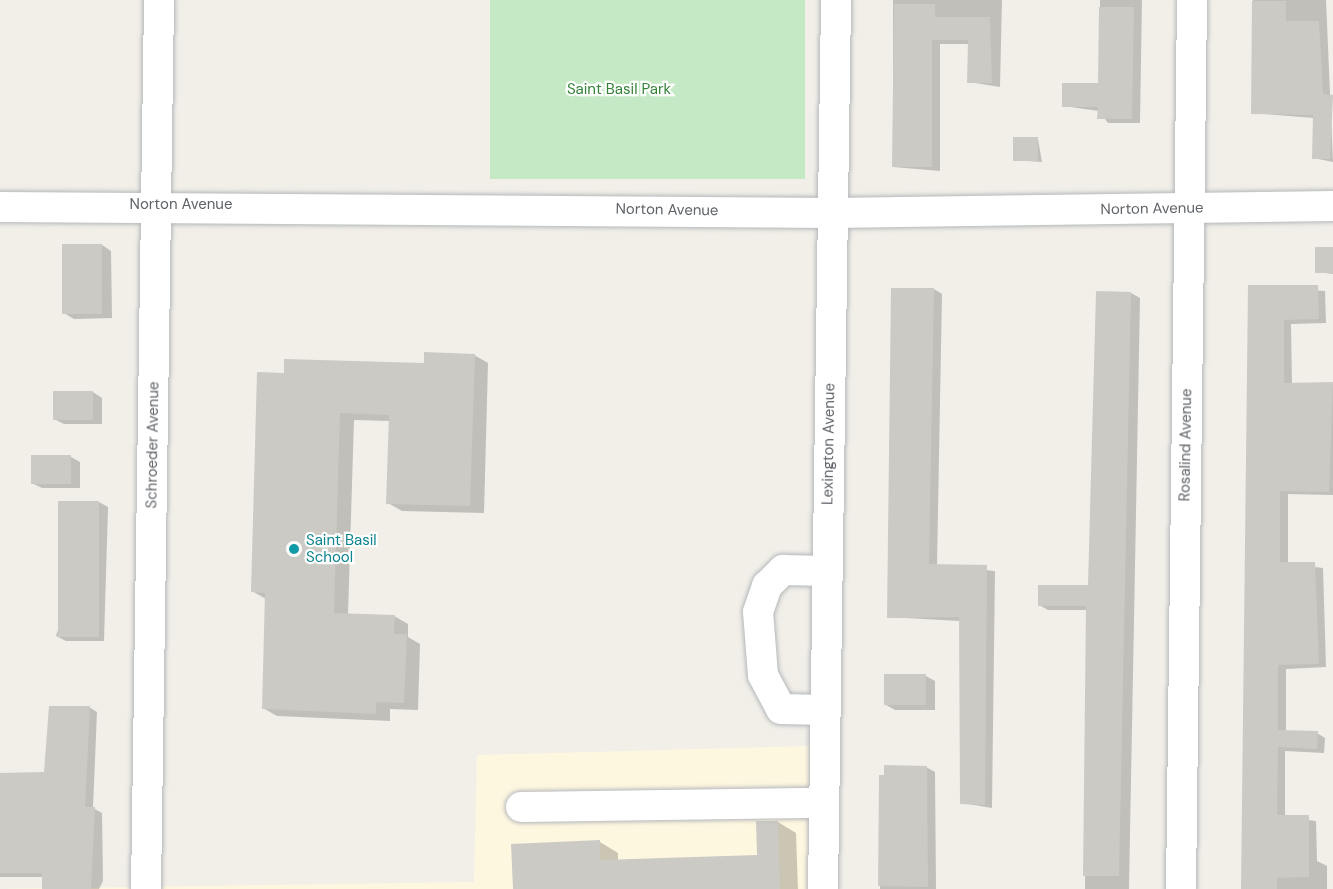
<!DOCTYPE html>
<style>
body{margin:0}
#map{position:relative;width:1333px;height:889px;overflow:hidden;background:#f1efe8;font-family:"DM Sans",sans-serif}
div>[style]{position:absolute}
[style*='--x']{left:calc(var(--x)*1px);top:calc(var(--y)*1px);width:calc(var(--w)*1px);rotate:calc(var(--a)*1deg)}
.commercial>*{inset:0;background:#fef7e0}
.green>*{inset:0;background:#c5e8c5;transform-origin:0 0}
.shadow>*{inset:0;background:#0003}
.building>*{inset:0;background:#cccac5;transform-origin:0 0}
.roads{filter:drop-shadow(0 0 2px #b5b8bc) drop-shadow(0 0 2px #b5b8bc)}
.minor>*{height:30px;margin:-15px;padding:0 15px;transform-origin:15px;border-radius:15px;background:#fff}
.dots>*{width:16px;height:16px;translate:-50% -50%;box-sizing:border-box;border:3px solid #fff;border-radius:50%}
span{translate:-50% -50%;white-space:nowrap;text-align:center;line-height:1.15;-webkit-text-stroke:4.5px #fff;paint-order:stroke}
.park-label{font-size:15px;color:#348238}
.street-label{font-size:15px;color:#5f6368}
.culture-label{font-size:15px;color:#0d838f}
.left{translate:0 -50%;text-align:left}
</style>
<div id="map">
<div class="commercial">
<i style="clip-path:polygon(811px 746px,812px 889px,0 889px,474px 882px,477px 755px)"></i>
</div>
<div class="green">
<i style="left:490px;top:0;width:315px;height:179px"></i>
</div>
<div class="shadow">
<i style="clip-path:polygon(893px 0,1002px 0,1000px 87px,969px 82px,969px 44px,940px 44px,940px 171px,893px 167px)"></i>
<i style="clip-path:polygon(1100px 0,1142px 0,1140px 123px,1108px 123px,1099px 111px,1063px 106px,1100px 84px)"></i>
<i style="clip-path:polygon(1253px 0,1326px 0,1333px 162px,1313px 158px,1314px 118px,1253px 113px)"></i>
<i style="clip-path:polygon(1038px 139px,1042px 162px,1014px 160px)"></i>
<i style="clip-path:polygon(102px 245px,111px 251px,112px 318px,74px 319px,64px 313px)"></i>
<i style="clip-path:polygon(1333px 249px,1333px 274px,1316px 272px)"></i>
<i style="clip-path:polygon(1249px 287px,1325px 291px,1326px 323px,1291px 324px,1292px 384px,1333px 384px,1333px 495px,1288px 494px,1288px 564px,1323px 568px,1326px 667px,1286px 669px,1286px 732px,1317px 733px,1325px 738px,1324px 753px,1285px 751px,1285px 817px,1316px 821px,1317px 861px,1327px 866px,1327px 889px,1242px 889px)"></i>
<i style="clip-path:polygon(934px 289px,942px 294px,937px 566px,995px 571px,992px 808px,962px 803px,960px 621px,888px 617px)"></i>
<i style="clip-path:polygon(1131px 293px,1140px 298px,1129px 889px,1085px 889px,1087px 610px,1048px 610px,1039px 605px,1090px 587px)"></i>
<i style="clip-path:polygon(474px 355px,488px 363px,484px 513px,402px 511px,388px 503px,390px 421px,354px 420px,348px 615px,394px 616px,408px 624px,408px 637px,420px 644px,418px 710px,390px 709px,390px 721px,277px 716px,263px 708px,266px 599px,252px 591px,285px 374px,425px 365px)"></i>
<i style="clip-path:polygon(93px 392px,102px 398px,102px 424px,64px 424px,54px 419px)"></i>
<i style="clip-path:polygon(71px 457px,80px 462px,80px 488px,42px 488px,32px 483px)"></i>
<i style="clip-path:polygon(99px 502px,108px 507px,104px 641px,66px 641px,56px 636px)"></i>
<i style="clip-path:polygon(926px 676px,935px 681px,935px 710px,895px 710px,886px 705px)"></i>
<i style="clip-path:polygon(89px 707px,97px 712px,93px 808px,102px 813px,103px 881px,99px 889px,44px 889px,44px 877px,0 877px,0 775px,46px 774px)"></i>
<i style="clip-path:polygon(926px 767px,935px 772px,936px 889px,880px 889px,880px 777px)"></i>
<i style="clip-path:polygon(778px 822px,796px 833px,798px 889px,514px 889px,600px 842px,618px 853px,618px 861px,759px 856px)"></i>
</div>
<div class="building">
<i style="clip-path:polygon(1252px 1px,1286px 1px,1286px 21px,1319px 21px,1323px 94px,1333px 95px,1330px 159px,1312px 159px,1313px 115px,1251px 114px)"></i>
<i style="clip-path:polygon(894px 4px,935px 4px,935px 17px,990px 17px,992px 83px,967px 83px,968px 40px,932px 40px,932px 167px,892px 167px)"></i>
<i style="clip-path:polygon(1099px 7px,1134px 7px,1132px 119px,1097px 119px,1098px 107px,1062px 107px,1062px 83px,1098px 83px)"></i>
<i style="left:1013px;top:137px;width:25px;height:24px"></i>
<i style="left:62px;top:244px;width:40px;height:70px"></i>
<i style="left:1315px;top:247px;width:18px;height:26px"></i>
<i style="clip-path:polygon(1248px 285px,1318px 285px,1319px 319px,1284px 320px,1284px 383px,1333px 382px,1329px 492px,1280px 491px,1280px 562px,1315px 562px,1319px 664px,1278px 665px,1278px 730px,1318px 731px,1317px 749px,1278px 747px,1277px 815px,1309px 815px,1309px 877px,1277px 878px,1277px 889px,1241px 889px)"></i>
<i style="clip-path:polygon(891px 288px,934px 288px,929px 564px,987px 565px,985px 805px,960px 804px,959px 617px,887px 618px)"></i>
<i style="clip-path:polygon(1096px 291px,1131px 292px,1119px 876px,1083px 876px,1086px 606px,1038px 606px,1038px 585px,1088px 585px)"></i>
<i style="clip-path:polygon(424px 352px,475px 354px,470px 506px,386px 504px,389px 415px,340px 413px,334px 613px,395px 615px,394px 634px,407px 634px,404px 703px,376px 702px,376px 714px,262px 709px,265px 593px,251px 592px,257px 372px,284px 373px,284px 359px,424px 363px)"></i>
<i style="left:53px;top:391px;width:40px;height:29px"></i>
<i style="left:31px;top:455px;width:40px;height:29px"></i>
<i style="left:58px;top:501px;width:41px;height:136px"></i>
<i style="left:884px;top:674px;width:42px;height:31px"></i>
<i style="clip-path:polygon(49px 706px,90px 706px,85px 807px,95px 807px,91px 889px,42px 889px,42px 873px,0 873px,0 773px,44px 772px)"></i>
<i style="clip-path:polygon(884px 765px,927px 766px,928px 887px,878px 886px,879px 775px,884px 775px)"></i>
<i style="clip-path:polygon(756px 821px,778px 821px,780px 889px,513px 889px,511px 844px,600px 840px,600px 860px,757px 855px)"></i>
</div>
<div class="roads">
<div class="minor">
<i style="--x:0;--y:207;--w:833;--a:0.41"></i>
<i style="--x:833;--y:213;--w:500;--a:-0.8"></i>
<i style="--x:826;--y:710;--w:45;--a:-178.7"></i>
<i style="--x:781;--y:709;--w:38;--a:-118"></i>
<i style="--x:763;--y:675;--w:63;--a:-94.5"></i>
<i style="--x:758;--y:612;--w:28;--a:-71"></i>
<i style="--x:767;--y:586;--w:23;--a:-45"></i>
<i style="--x:783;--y:570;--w:43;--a:1.3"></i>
<i style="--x:521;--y:807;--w:303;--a:-0.8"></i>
<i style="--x:146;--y:889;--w:889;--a:-89.16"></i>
<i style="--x:823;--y:889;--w:889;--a:-89.16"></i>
<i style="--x:1181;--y:889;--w:889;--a:-89.29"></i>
</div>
</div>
<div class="dots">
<i style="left:294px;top:549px;background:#0f9aa8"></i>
</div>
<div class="park-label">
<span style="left:619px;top:90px">Saint Basil Park</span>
</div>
<div class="street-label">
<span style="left:181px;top:205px">Norton Avenue</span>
<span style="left:1152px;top:209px;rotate:-1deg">Norton Avenue</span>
<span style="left:667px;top:210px;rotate:1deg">Norton Avenue</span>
<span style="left:829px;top:444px;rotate:-89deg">Lexington Avenue</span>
<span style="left:153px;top:445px;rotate:-89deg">Schroeder Avenue</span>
<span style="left:1186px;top:445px;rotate:-89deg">Rosalind Avenue</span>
</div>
<div class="culture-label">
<span class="left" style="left:306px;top:549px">Saint Basil<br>School</span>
</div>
</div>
